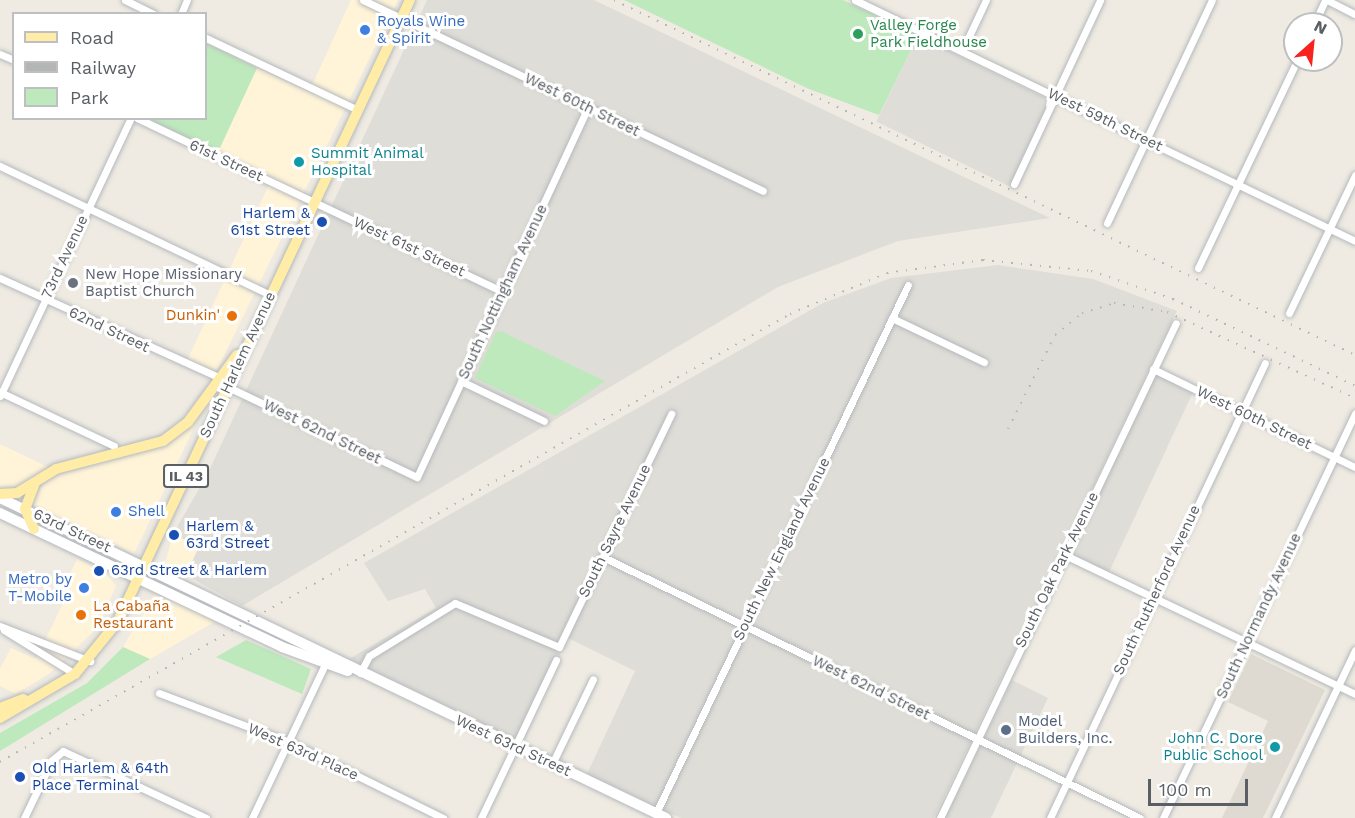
<!DOCTYPE html>
<meta charset="utf-8">
<style>
body{margin:0}
#map{position:relative;width:1355px;height:818px;overflow:hidden;background:#efebe2;font-family:"Work Sans",sans-serif}
div>[style]{position:absolute}
[style*='--x']{left:calc(var(--x)*1px);top:calc(var(--y)*1px);width:calc(var(--w)*1px);rotate:calc(var(--a)*1deg)}
.commercial>*{inset:0;background:#fff4d7}
.industrial>*{inset:0;background:#dfddd7;transform-origin:0 0}
.education>*{inset:0;background:#dedad1}
.green>*{inset:0;background:#bee9bc}
.roads{filter:drop-shadow(0 0 2px #b5b9be) drop-shadow(0 0 2px #b5b9be)}
.street>*{height:7px;margin:-3.5px;padding:0 3.5px;transform-origin:3.5px;border-radius:3.5px;background:#fff}
.secondary>*{height:10px;margin:-5px;padding:0 5px;transform-origin:5px;border-radius:5px;background:#fff}
.primary>*{height:10px;margin:-5px;padding:0 5px;transform-origin:5px;border-radius:5px;background:#ffeca7}
.rail>*{height:2px;margin-top:-1px;transform-origin:0;background:repeating-linear-gradient(90deg,#b4b5b5 0 1.5px,transparent 0 9.5px)}
.dots>*{width:16px;height:16px;translate:-50% -50%;box-sizing:border-box;border:3px solid #fff;border-radius:50%}
span{translate:-50% -50%;white-space:nowrap;text-align:center;line-height:1.15;-webkit-text-stroke:6px #fff;paint-order:stroke}
.shield-label span{padding:2px 4px;background:#fff;border:2px solid;border-radius:4px;-webkit-text-stroke-width:0}
.shield-label{font-size:14px;color:#5a5f64;font-weight:700}
.shop-label{font-size:15px;color:#366cbe}
.left{translate:0 -50%;text-align:left}
.right{translate:-100% -50%;text-align:right}
.leisure-label{font-size:15px;color:#27864d}
.street-label{font-size:15px;color:#5a5f64}
.culture-label{font-size:15px;color:#0d838f}
.transit-label{font-size:15px;color:#164399}
.worship-label{font-size:15px;color:#5b616d}
.food-label{font-size:15px;color:#c56008}
.service-label{font-size:15px;color:#4e5e75}
.legend{position:absolute;left:12px;top:12px;width:195px;height:108px;box-sizing:border-box;background:#fff;border:2px solid #bdbfc1;margin:0;padding:8px 10px;list-style:none;font-size:18px;color:#5a5f64}
.legend li{display:flex;align-items:center;gap:12px;height:30px}
.legend b{width:30px;border:2px solid #bdbfc1}
.north{position:absolute;left:1283px;top:12px;width:60px;height:60px;box-sizing:border-box;background:#fff;border:2px solid #bdbfc1;border-radius:50%;rotate:27deg;font-size:16px;font-weight:700;line-height:24px;text-align:center;color:#5a5f64}
.north::after{content:'';display:block;margin:auto;width:21px;height:27px;background:#f9231d;clip-path:polygon(50% 0,100% 100%,50% 72%,0 100%)}
.scale{position:absolute;left:1148px;top:779px;width:100px;height:27px;box-sizing:border-box;border:3px solid #5a5f64;border-top:0;padding-left:8px;font-size:18px;line-height:21px;white-space:nowrap;color:#5a5f64;-webkit-text-stroke:4px #fff;paint-order:stroke}
</style>
<div id="map">
<div class="commercial">
<i style="clip-path:polygon(351px 0,398px 0,213px 378px,185px 365px,272px 178px,218px 152px,257px 68px,309px 92px)"></i>
<i style="clip-path:polygon(199px 417px,134px 554px,28px 503px,50px 477px,160px 447px)"></i>
<i style="clip-path:polygon(0 444px,48px 467px,20px 489px,0 490px)"></i>
<i style="clip-path:polygon(173px 534px,199px 546px,186px 575px,165px 564px)"></i>
<i style="clip-path:polygon(77px 559px,106px 574px,116px 586px,98px 627px,50px 673px,16px 694px,0 686px,0 669px,11px 648px,36px 659px,66px 597px,60px 594px)"></i>
<i style="clip-path:polygon(154px 595px,169px 598px,216px 621px,150px 659px,123px 647px)"></i>
</div>
<div class="industrial">
<i style="clip-path:polygon(427px 0,594px 0,1050px 218px,898px 241px,778px 287px,242px 606px,186px 575px,199px 547px,173px 534px,207px 475px)"></i>
<i style="left:918px;top:36px;width:149px;height:95px;rotate:26deg"></i>
<i style="clip-path:polygon(998px 265px,1093px 279px,1177px 311px,934px 818px,681px 818px,587px 774px,635px 671px,568px 638px,519px 741px,349px 659px,436px 608px,425px 589px,388px 601px,364px 563px,823px 303px,891px 278px)"></i>
<i style="left:1156px;top:372px;width:42px;height:203px;rotate:25deg"></i>
<i style="clip-path:polygon(1012px 680px,1048px 698px,991px 818px,945px 818px)"></i>
</div>
<div class="education">
<i style="clip-path:polygon(1251px 654px,1325px 690px,1263px 818px,1222px 818px,1268px 721px,1228px 702px)"></i>
</div>
<div class="green">
<i style="clip-path:polygon(624px 0,843px 0,918px 36px,879px 115px,809px 89px)"></i>
<i style="clip-path:polygon(206px 43px,257px 68px,218px 152px,148px 119px,206px 118px)"></i>
<i style="clip-path:polygon(501px 331px,588px 373px,605px 381px,555px 416px,475px 378px,496px 332px)"></i>
<i style="clip-path:polygon(246px 640px,311px 669px,302px 694px,216px 657px)"></i>
<i style="clip-path:polygon(123px 647px,150px 659px,0 751px,0 733px,87px 683px)"></i>
</div>
<div class="roads">
<div class="street">
<i style="--x:125;--y:0;--w:32;--a:26"></i>
<i style="--x:363;--y:0;--w:443;--a:25.5"></i>
<i style="--x:855;--y:0;--w:555;--a:25.73"></i>
<i style="--x:1327;--y:0;--w:31;--a:27"></i>
<i style="--x:181;--y:14;--w:15;--a:-67"></i>
<i style="--x:1314;--y:24;--w:26;--a:-65"></i>
<i style="--x:206;--y:38;--w:168;--a:25.3"></i>
<i style="--x:962;--y:51;--w:56;--a:-64.8"></i>
<i style="--x:0;--y:54;--w:15;--a:23"></i>
<i style="--x:137;--y:118;--w:405;--a:25.4"></i>
<i style="--x:0;--y:166;--w:300;--a:25.5"></i>
<i style="--x:1014;--y:184;--w:203;--a:-64.9"></i>
<i style="--x:1107;--y:223;--w:246;--a:-64.8"></i>
<i style="--x:1198;--y:268;--w:230;--a:-64.5"></i>
<i style="--x:0;--y:278;--w:242;--a:24.4"></i>
<i style="--x:1289;--y:313;--w:153;--a:-64.4"></i>
<i style="--x:892;--y:318;--w:102;--a:25.6"></i>
<i style="--x:1153;--y:369;--w:225;--a:25.9"></i>
<i style="--x:461;--y:381;--w:92;--a:25.7"></i>
<i style="--x:228;--y:387;--w:209;--a:25.5"></i>
<i style="--x:417;--y:477;--w:408;--a:-65.2"></i>
<i style="--x:0;--y:392;--w:126;--a:25.3"></i>
<i style="--x:0;--y:396;--w:307;--a:-64.8"></i>
<i style="--x:1065;--y:555;--w:322;--a:25.6"></i>
<i style="--x:603;--y:557;--w:597;--a:25.92"></i>
<i style="--x:0;--y:626;--w:97;--a:21.3"></i>
<i style="--x:4;--y:630;--w:84;--a:31.8"></i>
<i style="--x:360;--y:673;--w:19;--a:-62"></i>
<i style="--x:369;--y:656;--w:101;--a:-31.6"></i>
<i style="--x:455;--y:603;--w:113;--a:22.9"></i>
<i style="--x:559;--y:647;--w:259;--a:-64.3"></i>
<i style="--x:159;--y:693;--w:139;--a:20.7"></i>
<i style="--x:289;--y:742;--w:172;--a:26.3"></i>
<i style="--x:552;--y:764;--w:94;--a:-64.2"></i>
<i style="--x:656;--y:813;--w:585;--a:-64.49"></i>
<i style="--x:24;--y:818;--w:64;--a:-64.2"></i>
<i style="--x:52;--y:760;--w:14;--a:-39"></i>
<i style="--x:63;--y:751;--w:158;--a:25.1"></i>
<i style="--x:252;--y:818;--w:175;--a:-64.6"></i>
<i style="--x:481;--y:818;--w:175;--a:-64.6"></i>
<i style="--x:940;--y:818;--w:548;--a:-64.51"></i>
<i style="--x:1050;--y:818;--w:503;--a:-64.71"></i>
<i style="--x:1163;--y:818;--w:448;--a:-64.6"></i>
<i style="--x:1275;--y:818;--w:186;--a:-64.5"></i>
</div>
<div class="secondary">
<i style="--x:0;--y:498;--w:739;--a:25.66"></i>
<i style="--x:0;--y:513;--w:312;--a:25.4"></i>
<i style="--x:282;--y:647;--w:70;--a:20"></i>
</div>
<div class="primary">
<i style="--x:0;--y:494;--w:17;--a:-3"></i>
<i style="--x:17;--y:493;--w:46;--a:-31.6"></i>
<i style="--x:56;--y:469;--w:111;--a:-14.7"></i>
<i style="--x:163;--y:441;--w:31;--a:-37"></i>
<i style="--x:188;--y:422;--w:83;--a:-53.8"></i>
<i style="--x:34;--y:529;--w:22;--a:-114"></i>
<i style="--x:25;--y:509;--w:26;--a:-69"></i>
<i style="--x:0;--y:708;--w:25;--a:-21"></i>
<i style="--x:0;--y:718;--w:87;--a:-30.4"></i>
<i style="--x:75;--y:674;--w:68;--a:-50.9"></i>
<i style="--x:118;--y:621;--w:686;--a:-64.82"></i>
</div>
</div>
<div class="rail">
<i style="--x:614;--y:0;--w:822;--a:25.6"></i>
<i style="--x:1008;--y:429;--w:105;--a:-63.4"></i>
<i style="--x:1055;--y:335;--w:35;--a:-39"></i>
<i style="--x:1082;--y:313;--w:34;--a:-17"></i>
<i style="--x:1114;--y:303;--w:54;--a:9.6"></i>
<i style="--x:1167;--y:312;--w:207;--a:24.6"></i>
<i style="--x:0;--y:762;--w:908;--a:-29.56"></i>
<i style="--x:790;--y:314;--w:105;--a:-22.9"></i>
<i style="--x:887;--y:273;--w:97;--a:-7.7"></i>
<i style="--x:983;--y:260;--w:109;--a:5.8"></i>
<i style="--x:1091;--y:271;--w:87;--a:18.9"></i>
<i style="--x:1173;--y:299;--w:202;--a:25.5"></i>
</div>
<div class="dots">
<i style="left:365px;top:30px;background:#3f7fe0"></i>
<i style="left:858px;top:34px;background:#2e9e5b"></i>
<i style="left:299px;top:162px;background:#0f9aa8"></i>
<i style="left:322px;top:222px;background:#1a4fb4"></i>
<i style="left:73px;top:283px;background:#6b7280"></i>
<i style="left:232px;top:316px;background:#e8710a"></i>
<i style="left:116px;top:512px;background:#3f7fe0"></i>
<i style="left:174px;top:535px;background:#1a4fb4"></i>
<i style="left:99px;top:571px;background:#1a4fb4"></i>
<i style="left:84px;top:588px;background:#3f7fe0"></i>
<i style="left:81px;top:615px;background:#e8710a"></i>
<i style="left:1006px;top:730px;background:#5c6f8a"></i>
<i style="left:1275px;top:747px;background:#0f9aa8"></i>
<i style="left:20px;top:777px;background:#1a4fb4"></i>
</div>
<div class="shield-label">
<span style="left:186px;top:476px">IL 43</span>
</div>
<div class="shop-label">
<span class="left" style="left:377px;top:30px">Royals Wine<br>&amp; Spirit</span>
<span class="left" style="left:128px;top:512px">Shell</span>
<span class="right" style="left:72px;top:588px">Metro by<br>T-Mobile</span>
</div>
<div class="leisure-label">
<span class="left" style="left:870px;top:34px">Valley Forge<br>Park Fieldhouse</span>
</div>
<div class="street-label">
<span style="left:582px;top:105px;rotate:26deg">West 60th Street</span>
<span style="left:1105px;top:120px;rotate:26deg">West 59th Street</span>
<span style="left:226px;top:161px;rotate:25deg">61st Street</span>
<span style="left:409px;top:247px;rotate:25deg">West 61st Street</span>
<span style="left:65px;top:257px;rotate:-65deg">73rd Avenue</span>
<span style="left:503px;top:292px;rotate:-65deg">South Nottingham Avenue</span>
<span style="left:109px;top:330px;rotate:25deg">62nd Street</span>
<span style="left:238px;top:365px;rotate:-65deg">South Harlem Avenue</span>
<span style="left:1254px;top:418px;rotate:26deg">West 60th Street</span>
<span style="left:322px;top:432px;rotate:26deg">West 62nd Street</span>
<span style="left:72px;top:531px;rotate:25deg">63rd Street</span>
<span style="left:615px;top:531px;rotate:-64deg">South Sayre Avenue</span>
<span style="left:782px;top:549px;rotate:-64deg">South New England Avenue</span>
<span style="left:1057px;top:570px;rotate:-64deg">South Oak Park Avenue</span>
<span style="left:1157px;top:590px;rotate:-65deg">South Rutherford Avenue</span>
<span style="left:1259px;top:616px;rotate:-65deg">South Normandy Avenue</span>
<span style="left:871px;top:688px;rotate:26deg">West 62nd Street</span>
<span style="left:513px;top:746px;rotate:25deg">West 63rd Street</span>
<span style="left:303px;top:752px;rotate:24deg">West 63rd Place</span>
</div>
<div class="culture-label">
<span class="left" style="left:311px;top:162px">Summit Animal<br>Hospital</span>
<span class="right" style="left:1263px;top:747px">John C. Dore<br>Public School</span>
</div>
<div class="transit-label">
<span class="right" style="left:310px;top:222px">Harlem &amp;<br>61st Street</span>
<span class="left" style="left:186px;top:535px">Harlem &amp;<br>63rd Street</span>
<span class="left" style="left:111px;top:571px">63rd Street &amp; Harlem</span>
<span class="left" style="left:32px;top:777px">Old Harlem &amp; 64th<br>Place Terminal</span>
</div>
<div class="worship-label">
<span class="left" style="left:85px;top:283px">New Hope Missionary<br>Baptist Church</span>
</div>
<div class="food-label">
<span class="right" style="left:220px;top:316px">Dunkin'</span>
<span class="left" style="left:93px;top:615px">La Cabaña<br>Restaurant</span>
</div>
<div class="service-label">
<span class="left" style="left:1018px;top:730px">Model<br>Builders, Inc.</span>
</div>
<ul class="legend">
<li><b style="height:8px;background:#ffeca7"></b>Road</li>
<li><b style="height:8px;background:#b4b5b5"></b>Railway</li>
<li><b style="height:16px;background:#bee9bc"></b>Park</li>
</ul>
<div class="north">N</div>
<div class="scale">100 m</div>
</div>
